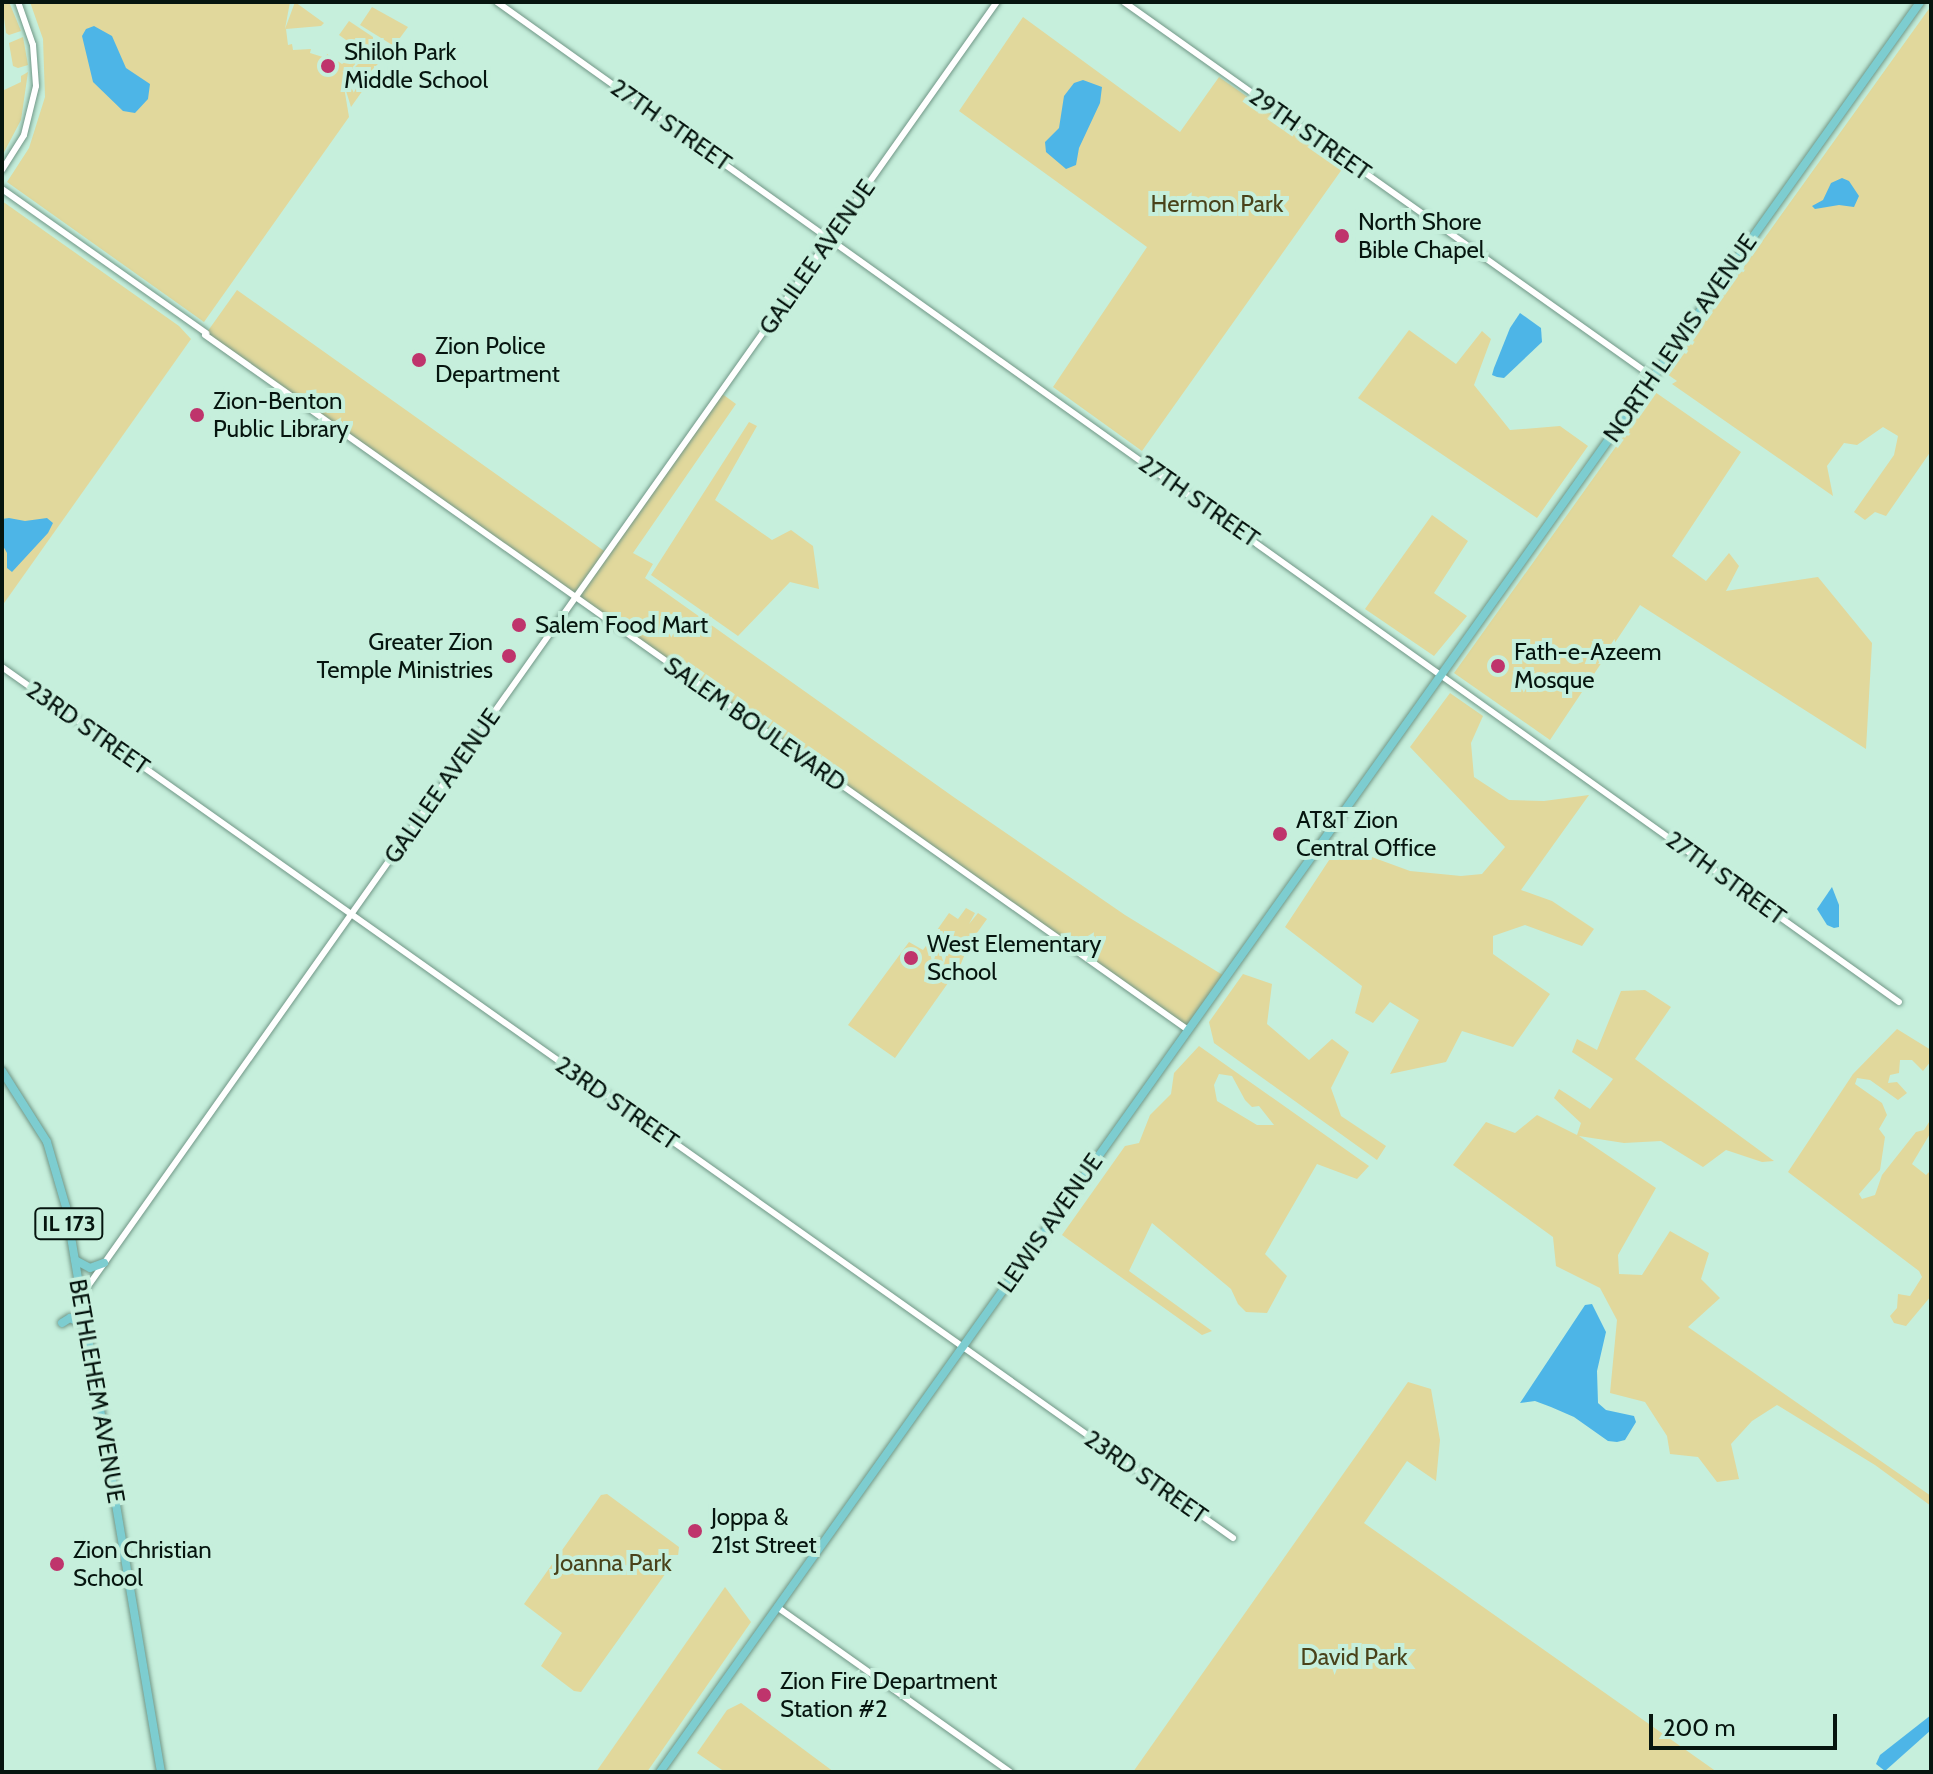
<!DOCTYPE html>
<style>
body{margin:0}
#map{position:relative;width:1933px;height:1774px;overflow:hidden;background:#c6efdc;font-family:Cabin,sans-serif}
div>[style]{position:absolute}
[style*='--x']{left:calc(var(--x)*1px);top:calc(var(--y)*1px);width:calc(var(--w)*1px);rotate:calc(var(--a)*1deg)}
.green>*{inset:0;background:#e1d89c;transform-origin:0 0}
.water>*{inset:0;background:#4db5e7}
.roads{filter:drop-shadow(0 0 2px #719787) drop-shadow(0 0 2px #719787)}
.minor>*{height:6px;margin:-3px;padding:0 3px;transform-origin:3px;border-radius:3px;background:#fff}
.major>*{height:8px;margin:-4px;padding:0 4px;transform-origin:4px;border-radius:4px;background:#7dcdd0}
.dots>*{width:22px;height:22px;translate:-50% -50%;box-sizing:border-box;border:4px solid #c6efdc;border-radius:50%}
span{translate:-50% -50%;white-space:nowrap;text-align:center;line-height:1.15;-webkit-text-stroke:8px #c6efdc;paint-order:stroke}
.shield-label span{padding:2px 6px;background:#c6efdc;border:2px solid;border-radius:6px;-webkit-text-stroke-width:0}
.shield-label{font-size:22px;color:#06150f;font-weight:700}
.poi-label{font-size:24px;color:#06150f}
.left{translate:0 -50%;text-align:left}
.right{translate:-100% -50%;text-align:right}
.street-label{font-size:24px;color:#06150f}
.park-label{font-size:24px;color:#49421a}
.frame{position:absolute;inset:0;border:4px solid #06150f;pointer-events:none}
.scale{position:absolute;left:1649px;top:1714px;width:188px;height:36px;box-sizing:border-box;border:4px solid #06150f;border-top:0;padding-left:10px;font-size:24px;line-height:28px;white-space:nowrap;color:#06150f;-webkit-text-stroke:6px #c6efdc;paint-order:stroke}
</style>
<div id="map">
<div class="green">
<i style="clip-path:polygon(2px 2px,9px 2px,21px 31px,9px 35px,6px 33px)"></i>
<i style="clip-path:polygon(30px 2px,290px 2px,285px 29px,295px 2px,324px 23px,321px 26px,286px 29px,288px 45px,292px 44px,293px 50px,311px 49px,310px 53px,326px 58px,327px 54px,342px 64px,353px 57px,358px 60px,363px 52px,339px 35px,349px 21px,373px 37px,373px 42px,352px 68px,368px 83px,351px 107px,343px 81px,349px 117px,204px 322px,7px 182px,29px 148px,45px 97px,43px 39px)"></i>
<i style="clip-path:polygon(1931px 6px,1931px 451px,1886px 516px,1875px 512px,1865px 520px,1854px 512px,1894px 455px,1898px 436px,1883px 427px,1857px 445px,1844px 443px,1827px 466px,1833px 496px,1672px 384px,1677px 381px,1667px 374px)"></i>
<i style="clip-path:polygon(372px 7px,408px 27px,394px 46px,360px 25px)"></i>
<i style="clip-path:polygon(1023px 17px,1180px 132px,1219px 77px,1345px 165px,1142px 451px,1053px 387px,1147px 247px,959px 111px)"></i>
<i style="clip-path:polygon(23px 37px,28px 65px,18px 68px,13px 66px,9px 43px)"></i>
<i style="left:380px;top:42px;width:14px;height:35px;rotate:45deg"></i>
<i style="clip-path:polygon(28px 72px,21px 120px,2px 156px,2px 91px,21px 82px,21px 76px)"></i>
<i style="clip-path:polygon(2px 201px,179px 326px,191px 339px,2px 606px)"></i>
<i style="clip-path:polygon(237px 290px,607px 553px,721px 393px,736px 404px,633px 553px,653px 564px,645px 578px,955px 798px,1125px 915px,1226px 977px,1188px 1030px,205px 335px)"></i>
<i style="clip-path:polygon(1409px 330px,1456px 364px,1482px 331px,1491px 339px,1474px 385px,1510px 430px,1560px 426px,1588px 446px,1537px 518px,1358px 398px)"></i>
<i style="clip-path:polygon(1655px 392px,1741px 452px,1672px 556px,1706px 581px,1729px 553px,1739px 566px,1726px 591px,1818px 577px,1872px 643px,1866px 749px,1640px 605px,1550px 740px,1454px 673px)"></i>
<i style="clip-path:polygon(749px 422px,757px 426px,715px 500px,772px 540px,791px 530px,813px 546px,819px 589px,790px 582px,738px 636px,651px 575px)"></i>
<i style="clip-path:polygon(1432px 515px,1468px 541px,1434px 593px,1467px 616px,1434px 656px,1365px 609px)"></i>
<i style="clip-path:polygon(1450px 693px,1483px 716px,1471px 743px,1474px 777px,1509px 800px,1544px 801px,1589px 795px,1521px 890px,1552px 901px,1594px 929px,1582px 946px,1525px 925px,1493px 936px,1493px 954px,1550px 994px,1513px 1047px,1462px 1031px,1446px 1062px,1390px 1074px,1419px 1020px,1390px 1002px,1373px 1023px,1355px 1013px,1362px 986px,1285px 927px,1339px 845px,1410px 871px,1461px 876px,1482px 874px,1505px 847px,1410px 747px)"></i>
<i style="clip-path:polygon(966px 908px,975px 913px,969px 924px,978px 913px,987px 919px,969px 944px,960px 966px,895px 1058px,848px 1025px,909px 942px,923px 950px,949px 913px,958px 919px)"></i>
<i style="clip-path:polygon(1243px 974px,1272px 984px,1267px 1024px,1309px 1060px,1332px 1039px,1349px 1052px,1331px 1088px,1341px 1116px,1386px 1146px,1377px 1160px,1214px 1043px,1209px 1022px)"></i>
<i style="clip-path:polygon(1645px 990px,1671px 1007px,1635px 1059px,1774px 1161px,1762px 1162px,1726px 1150px,1703px 1167px,1661px 1141px,1624px 1143px,1579px 1136px,1656px 1188px,1618px 1255px,1619px 1274px,1642px 1275px,1670px 1231px,1709px 1253px,1701px 1279px,1720px 1298px,1688px 1327px,1931px 1496px,1931px 1506px,1875px 1465px,1777px 1405px,1752px 1421px,1731px 1444px,1739px 1479px,1717px 1482px,1698px 1457px,1670px 1454px,1667px 1436px,1645px 1402px,1610px 1393px,1617px 1320px,1600px 1288px,1556px 1266px,1553px 1237px,1453px 1165px,1486px 1122px,1515px 1133px,1537px 1115px,1577px 1135px,1581px 1123px,1554px 1098px,1559px 1089px,1590px 1109px,1613px 1079px,1572px 1052px,1577px 1039px,1597px 1050px,1621px 991px)"></i>
<i style="clip-path:polygon(1897px 1029px,1931px 1050px,1931px 1061px,1923px 1071px,1912px 1060px,1900px 1060px,1899px 1073px,1890px 1075px,1888px 1083px,1897px 1082px,1907px 1093px,1898px 1100px,1870px 1080px,1857px 1078px,1855px 1084px,1882px 1103px,1887px 1115px,1879px 1129px,1885px 1137px,1880px 1170px,1859px 1194px,1862px 1199px,1875px 1195px,1882px 1175px,1916px 1132px,1924px 1130px,1931px 1119px,1931px 1132px,1912px 1164px,1926px 1175px,1931px 1170px,1931px 1296px,1906px 1326px,1894px 1323px,1890px 1316px,1897px 1308px,1898px 1294px,1910px 1296px,1922px 1277px,1919px 1271px,1788px 1172px,1853px 1074px)"></i>
<i style="clip-path:polygon(evenodd,1199px 1046px,1369px 1166px,1357px 1179px,1317px 1164px,1265px 1254px,1287px 1276px,1267px 1313px,1246px 1312px,1238px 1304px,1231px 1289px,1152px 1223px,1129px 1271px,1212px 1331px,1202px 1335px,1062px 1235px,1125px 1146px,1139px 1143px,1150px 1115px,1171px 1094px,1174px 1073px,1199px 1046px,1219px 1074px,1232px 1076px,1245px 1100px,1252px 1107px,1259px 1106px,1274px 1125px,1257px 1125px,1217px 1101px,1214px 1085px,1219px 1074px)"></i>
<i style="clip-path:polygon(1408px 1382px,1431px 1389px,1440px 1440px,1436px 1481px,1407px 1461px,1364px 1523px,1717px 1772px,1133px 1772px)"></i>
<i style="clip-path:polygon(607px 1494px,679px 1547px,678px 1556px,581px 1692px,574px 1691px,541px 1666px,562px 1633px,524px 1604px,601px 1495px)"></i>
<i style="clip-path:polygon(725px 1587px,751px 1622px,647px 1772px,596px 1772px)"></i>
<i style="clip-path:polygon(741px 1703px,834px 1772px,725px 1772px,697px 1753px,727px 1710px)"></i>
</div>
<div class="water">
<i style="clip-path:polygon(94px 26px,112px 36px,126px 68px,150px 84px,148px 99px,135px 113px,123px 111px,93px 82px,82px 36px,86px 29px)"></i>
<i style="clip-path:polygon(1083px 80px,1102px 87px,1100px 103px,1079px 148px,1076px 165px,1066px 169px,1046px 152px,1045px 142px,1059px 128px,1064px 96px,1074px 83px)"></i>
<i style="clip-path:polygon(1842px 178px,1849px 181px,1859px 196px,1854px 207px,1839px 205px,1815px 209px,1812px 206px,1823px 200px,1831px 183px)"></i>
<i style="clip-path:polygon(1520px 313px,1541px 328px,1542px 342px,1504px 378px,1497px 377px,1492px 375px,1494px 368px,1510px 328px)"></i>
<i style="clip-path:polygon(9px 518px,25px 521px,47px 518px,53px 523px,48px 533px,12px 572px,7px 568px,7px 553px,2px 544px,2px 519px)"></i>
<i style="clip-path:polygon(1832px 887px,1839px 905px,1839px 927px,1834px 928px,1827px 925px,1817px 909px)"></i>
<i style="clip-path:polygon(1592px 1304px,1606px 1332px,1597px 1371px,1598px 1403px,1606px 1410px,1634px 1416px,1636px 1422px,1625px 1440px,1617px 1442px,1608px 1441px,1574px 1417px,1551px 1407px,1535px 1401px,1520px 1403px,1585px 1305px)"></i>
<i style="clip-path:polygon(1931px 1715px,1931px 1730px,1885px 1771px,1876px 1764px,1880px 1755px)"></i>
</div>
<div class="roads">
<div class="minor">
<i style="--x:497;--y:2;--w:1722;--a:35.5"></i>
<i style="--x:1124;--y:2;--w:648;--a:35.33"></i>
<i style="--x:2;--y:170;--w:41;--a:-57.8"></i>
<i style="--x:24;--y:135;--w:50;--a:-76.2"></i>
<i style="--x:36;--y:86;--w:41;--a:-94.2"></i>
<i style="--x:33;--y:45;--w:46;--a:-109.2"></i>
<i style="--x:2;--y:189;--w:250;--a:35.2"></i>
<i style="--x:205;--y:335;--w:1204;--a:35.26"></i>
<i style="--x:2;--y:667;--w:1508;--a:35.28"></i>
<i style="--x:81;--y:1296;--w:1585;--a:-54.71"></i>
<i style="--x:777;--y:1607;--w:286;--a:35.3"></i>
</div>
<div class="major">
<i style="--x:2;--y:1071;--w:84;--a:57.6"></i>
<i style="--x:47;--y:1142;--w:68;--a:73.7"></i>
<i style="--x:66;--y:1207;--w:573;--a:80.46"></i>
<i style="--x:75;--y:1260;--w:17;--a:28"></i>
<i style="--x:90;--y:1268;--w:15;--a:-20"></i>
<i style="--x:62;--y:1323;--w:9;--a:-32"></i>
<i style="--x:70;--y:1318;--w:17;--a:24"></i>
<i style="--x:660;--y:1772;--w:2173;--a:-54.55"></i>
</div>
</div>
<div class="dots">
<i style="left:328px;top:66px;background:#bf346c"></i>
<i style="left:1342px;top:236px;background:#bf346c"></i>
<i style="left:419px;top:360px;background:#bf346c"></i>
<i style="left:197px;top:415px;background:#bf346c"></i>
<i style="left:519px;top:625px;background:#bf346c"></i>
<i style="left:509px;top:656px;background:#bf346c"></i>
<i style="left:1498px;top:666px;background:#bf346c"></i>
<i style="left:1280px;top:834px;background:#bf346c"></i>
<i style="left:911px;top:958px;background:#bf346c"></i>
<i style="left:695px;top:1531px;background:#bf346c"></i>
<i style="left:57px;top:1564px;background:#bf346c"></i>
<i style="left:764px;top:1695px;background:#bf346c"></i>
</div>
<div class="shield-label">
<span style="left:69px;top:1224px">IL 173</span>
</div>
<div class="poi-label">
<span class="left" style="left:344px;top:66px">Shiloh Park<br>Middle School</span>
<span class="left" style="left:1358px;top:236px">North Shore<br>Bible Chapel</span>
<span class="left" style="left:435px;top:360px">Zion Police<br>Department</span>
<span class="left" style="left:213px;top:415px">Zion-Benton<br>Public Library</span>
<span class="left" style="left:535px;top:625px">Salem Food Mart</span>
<span class="right" style="left:493px;top:656px">Greater Zion<br>Temple Ministries</span>
<span class="left" style="left:1514px;top:666px">Fath-e-Azeem<br>Mosque</span>
<span class="left" style="left:1296px;top:834px">AT&amp;T Zion<br>Central Office</span>
<span class="left" style="left:927px;top:958px">West Elementary<br>School</span>
<span class="left" style="left:711px;top:1531px">Joppa &amp;<br>21st Street</span>
<span class="left" style="left:73px;top:1564px">Zion Christian<br>School</span>
<span class="left" style="left:780px;top:1695px">Zion Fire Department<br>Station #2</span>
</div>
<div class="street-label">
<span style="left:671px;top:125px;rotate:35deg">27TH STREET</span>
<span style="left:1310px;top:134px;rotate:35deg">29TH STREET</span>
<span style="left:817px;top:257px;rotate:-55deg">GALILEE AVENUE</span>
<span style="left:1680px;top:338px;rotate:-55deg">NORTH LEWIS AVENUE</span>
<span style="left:1199px;top:501px;rotate:35deg">27TH STREET</span>
<span style="left:755px;top:724px;rotate:35deg">SALEM BOULEVARD</span>
<span style="left:88px;top:728px;rotate:35deg">23RD STREET</span>
<span style="left:442px;top:786px;rotate:-55deg">GALILEE AVENUE</span>
<span style="left:1726px;top:878px;rotate:36deg">27TH STREET</span>
<span style="left:617px;top:1103px;rotate:35deg">23RD STREET</span>
<span style="left:1050px;top:1223px;rotate:-55deg">LEWIS AVENUE</span>
<span style="left:97px;top:1391px;rotate:80deg">BETHLEHEM AVENUE</span>
<span style="left:1146px;top:1477px;rotate:35deg">23RD STREET</span>
</div>
<div class="park-label">
<span style="left:1217px;top:204px">Hermon Park</span>
<span style="left:613px;top:1563px">Joanna Park</span>
<span style="left:1354px;top:1657px">David Park</span>
</div>
<div class="frame"></div>
<div class="scale">200 m</div>
</div>
